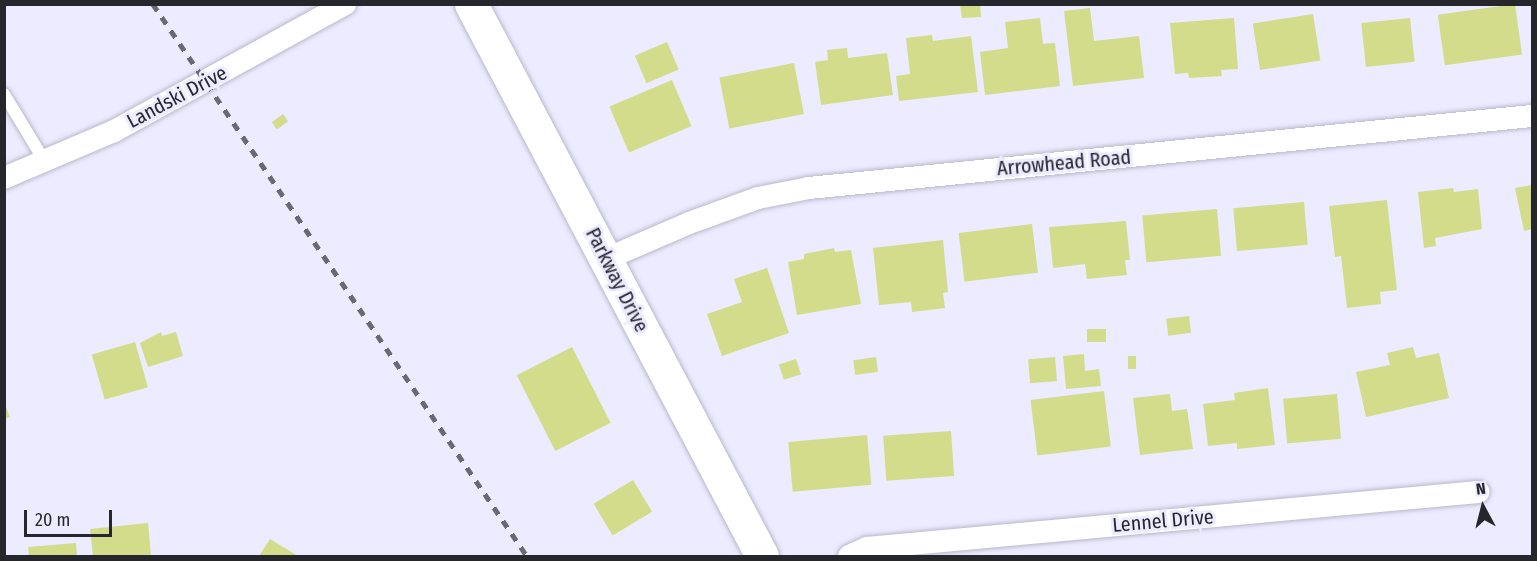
<!DOCTYPE html>
<style>
body{margin:0}
#map{position:relative;width:1537px;height:561px;overflow:hidden;background:#edebff;font-family:"Fira Sans Condensed",sans-serif}
div>[style]{position:absolute}
[style*='--x']{left:calc(var(--x)*1px);top:calc(var(--y)*1px);width:calc(var(--w)*1px);rotate:calc(var(--a)*1deg)}
.building>*{inset:0;background:#d3dc8a;transform-origin:0 0}
.roads{filter:drop-shadow(0 0 2px #b9b8cb) drop-shadow(0 0 2px #b9b8cb)}
.lane>*{height:12px;margin:-6px;padding:0 6px;transform-origin:6px;border-radius:6px;background:#fff}
.street>*{height:22px;margin:-11px;padding:0 11px;transform-origin:11px;border-radius:11px;background:#fff}
.secondary>*{height:33px;margin:-16.5px;padding:0 16.5px;transform-origin:16.5px;border-radius:16.5px;background:#fff}
.rail>*{height:4.5px;margin-top:-2.25px;transform-origin:0;background:repeating-linear-gradient(90deg,#696873 0 8px,transparent 0 16px)}
span{translate:-50% -50%;white-space:nowrap;text-align:center;line-height:1.15;-webkit-text-stroke:6px #edebff;paint-order:stroke}
.street-label{font-size:20px;color:#26262d}
.frame{position:absolute;inset:0;border:6px solid #26262d;pointer-events:none}
.north{position:absolute;left:1453px;top:477px;width:60px;height:60px;-webkit-text-stroke:4px #edebff;paint-order:stroke;rotate:353deg;font-size:16px;font-weight:700;line-height:24px;text-align:center;color:#26262d}
.north::after{content:'';display:block;margin:auto;width:21px;height:27px;background:#26262d;clip-path:polygon(50% 0,100% 100%,50% 72%,0 100%)}
.scale{position:absolute;left:24px;top:510px;width:88px;height:27px;box-sizing:border-box;border:3px solid #26262d;border-top:0;padding-left:8px;font-size:18px;line-height:21px;white-space:nowrap;color:#26262d;-webkit-text-stroke:4px #edebff;paint-order:stroke}
</style>
<div id="map">
<div class="building">
<i style="clip-path:polygon(960px 4px,980px 4px,981px 17px,962px 18px)"></i>
<i style="left:1515px;top:4px;width:51px;height:78px;rotate:82deg"></i>
<i style="clip-path:polygon(1090px 8px,1094px 41px,1139px 36px,1144px 78px,1073px 86px,1064px 11px)"></i>
<i style="left:1313px;top:14px;width:47px;height:61px;rotate:81deg"></i>
<i style="clip-path:polygon(1040px 18px,1043px 44px,1055px 43px,1060px 86px,985px 95px,980px 52px,1008px 48px,1005px 22px)"></i>
<i style="clip-path:polygon(1234px 18px,1238px 69px,1221px 70px,1222px 76px,1189px 78px,1188px 73px,1175px 74px,1170px 23px)"></i>
<i style="left:1410px;top:18px;width:44px;height:49px;rotate:84deg"></i>
<i style="clip-path:polygon(932px 35px,933px 41px,971px 36px,978px 92px,899px 101px,896px 76px,910px 74px,906px 38px)"></i>
<i style="left:667px;top:42px;width:30px;height:35px;rotate:67deg"></i>
<i style="clip-path:polygon(847px 48px,848px 58px,887px 53px,893px 95px,821px 105px,815px 62px,828px 60px,827px 50px)"></i>
<i style="left:794px;top:63px;width:52px;height:76px;rotate:79deg"></i>
<i style="left:672px;top:80px;width:50px;height:68px;rotate:67deg"></i>
<i style="left:283px;top:114px;width:9px;height:14px;rotate:54deg"></i>
<i style="clip-path:polygon(1532px 185px,1532px 229px,1524px 231px,1515px 188px)"></i>
<i style="clip-path:polygon(1453px 188px,1454px 192px,1478px 189px,1482px 229px,1435px 238px,1436px 246px,1424px 248px,1418px 192px)"></i>
<i style="clip-path:polygon(1387px 200px,1397px 290px,1380px 292px,1381px 304px,1347px 308px,1341px 256px,1335px 257px,1329px 206px)"></i>
<i style="left:1304px;top:202px;width:43px;height:71px;rotate:85deg"></i>
<i style="left:1217px;top:209px;width:47px;height:75px;rotate:85deg"></i>
<i style="clip-path:polygon(1126px 221px,1130px 260px,1125px 260px,1127px 275px,1087px 279px,1085px 264px,1053px 268px,1049px 227px)"></i>
<i style="left:1032px;top:224px;width:49px;height:74px;rotate:83deg"></i>
<i style="clip-path:polygon(943px 240px,948px 292px,943px 293px,945px 308px,912px 312px,911px 302px,879px 305px,873px 248px)"></i>
<i style="clip-path:polygon(834px 248px,835px 252px,851px 250px,861px 304px,797px 315px,788px 262px,804px 259px,804px 254px)"></i>
<i style="clip-path:polygon(767px 268px,789px 333px,722px 356px,707px 314px,742px 302px,734px 279px)"></i>
<i style="left:1189px;top:316px;width:17px;height:23px;rotate:83deg"></i>
<i style="left:1106px;top:329px;width:13px;height:19px;rotate:90deg"></i>
<i style="clip-path:polygon(161px 332px,162px 336px,176px 332px,183px 356px,148px 367px,140px 343px)"></i>
<i style="left:135px;top:342px;width:47px;height:45px;rotate:74deg"></i>
<i style="left:572px;top:347px;width:85px;height:62px;rotate:63deg"></i>
<i style="clip-path:polygon(1413px 347px,1416px 358px,1439px 353px,1449px 398px,1366px 417px,1356px 372px,1390px 365px,1387px 353px)"></i>
<i style="clip-path:polygon(1084px 354px,1085px 371px,1099px 369px,1101px 386px,1066px 389px,1063px 356px)"></i>
<i style="left:1128px;top:356px;width:8px;height:13px"></i>
<i style="left:876px;top:357px;width:15px;height:23px;rotate:82deg"></i>
<i style="left:1055px;top:357px;width:24px;height:27px;rotate:85deg"></i>
<i style="left:796px;top:359px;width:16px;height:18px;rotate:72deg"></i>
<i style="clip-path:polygon(1268px 388px,1275px 445px,1237px 449px,1237px 443px,1208px 446px,1203px 404px,1235px 400px,1234px 393px)"></i>
<i style="left:1104px;top:391px;width:56px;height:74px;rotate:83deg"></i>
<i style="clip-path:polygon(1170px 394px,1172px 411px,1187px 409px,1193px 449px,1140px 455px,1133px 398px)"></i>
<i style="left:1337px;top:394px;width:45px;height:54px;rotate:85deg"></i>
<i style="clip-path:polygon(4px 402px,10px 417px,4px 419px)"></i>
<i style="left:951px;top:431px;width:45px;height:68px;rotate:86deg"></i>
<i style="left:867px;top:435px;width:50px;height:79px;rotate:85deg"></i>
<i style="left:633px;top:480px;width:37px;height:46px;rotate:59deg"></i>
<i style="clip-path:polygon(148px 523px,151px 556px,93px 556px,90px 529px)"></i>
<i style="clip-path:polygon(270px 539px,298px 556px,259px 556px)"></i>
<i style="clip-path:polygon(76px 543px,77px 556px,29px 556px,28px 547px)"></i>
</div>
<div class="roads">
<div class="lane">
<i style="--x:4;--y:94;--w:79;--a:58.9"></i>
</div>
<div class="street">
<i style="--x:4;--y:178;--w:120;--a:-23.1"></i>
<i style="--x:114;--y:131;--w:264;--a:-28.8"></i>
<i style="--x:606;--y:259;--w:90;--a:-23.4"></i>
<i style="--x:689;--y:223;--w:73;--a:-19.9"></i>
<i style="--x:758;--y:198;--w:52;--a:-11.1"></i>
<i style="--x:809;--y:188;--w:727;--a:-5.69"></i>
<i style="--x:849;--y:556;--w:20;--a:-24"></i>
<i style="--x:867;--y:548;--w:614;--a:-5.24"></i>
</div>
<div class="secondary">
<i style="--x:471;--y:4;--w:624;--a:62.2"></i>
</div>
</div>
<div class="rail">
<i style="--x:153;--y:4;--w:667;--a:55.88"></i>
</div>
<div class="street-label">
<span style="left:177px;top:97px;rotate:-28deg">Landski Drive</span>
<span style="left:1064px;top:163px;rotate:-5deg">Arrowhead Road</span>
<span style="left:617px;top:280px;rotate:63deg">Parkway Drive</span>
<span style="left:1163px;top:521px;rotate:-5deg">Lennel Drive</span>
</div>
<div class="frame"></div>
<div class="north">N</div>
<div class="scale">20 m</div>
</div>
